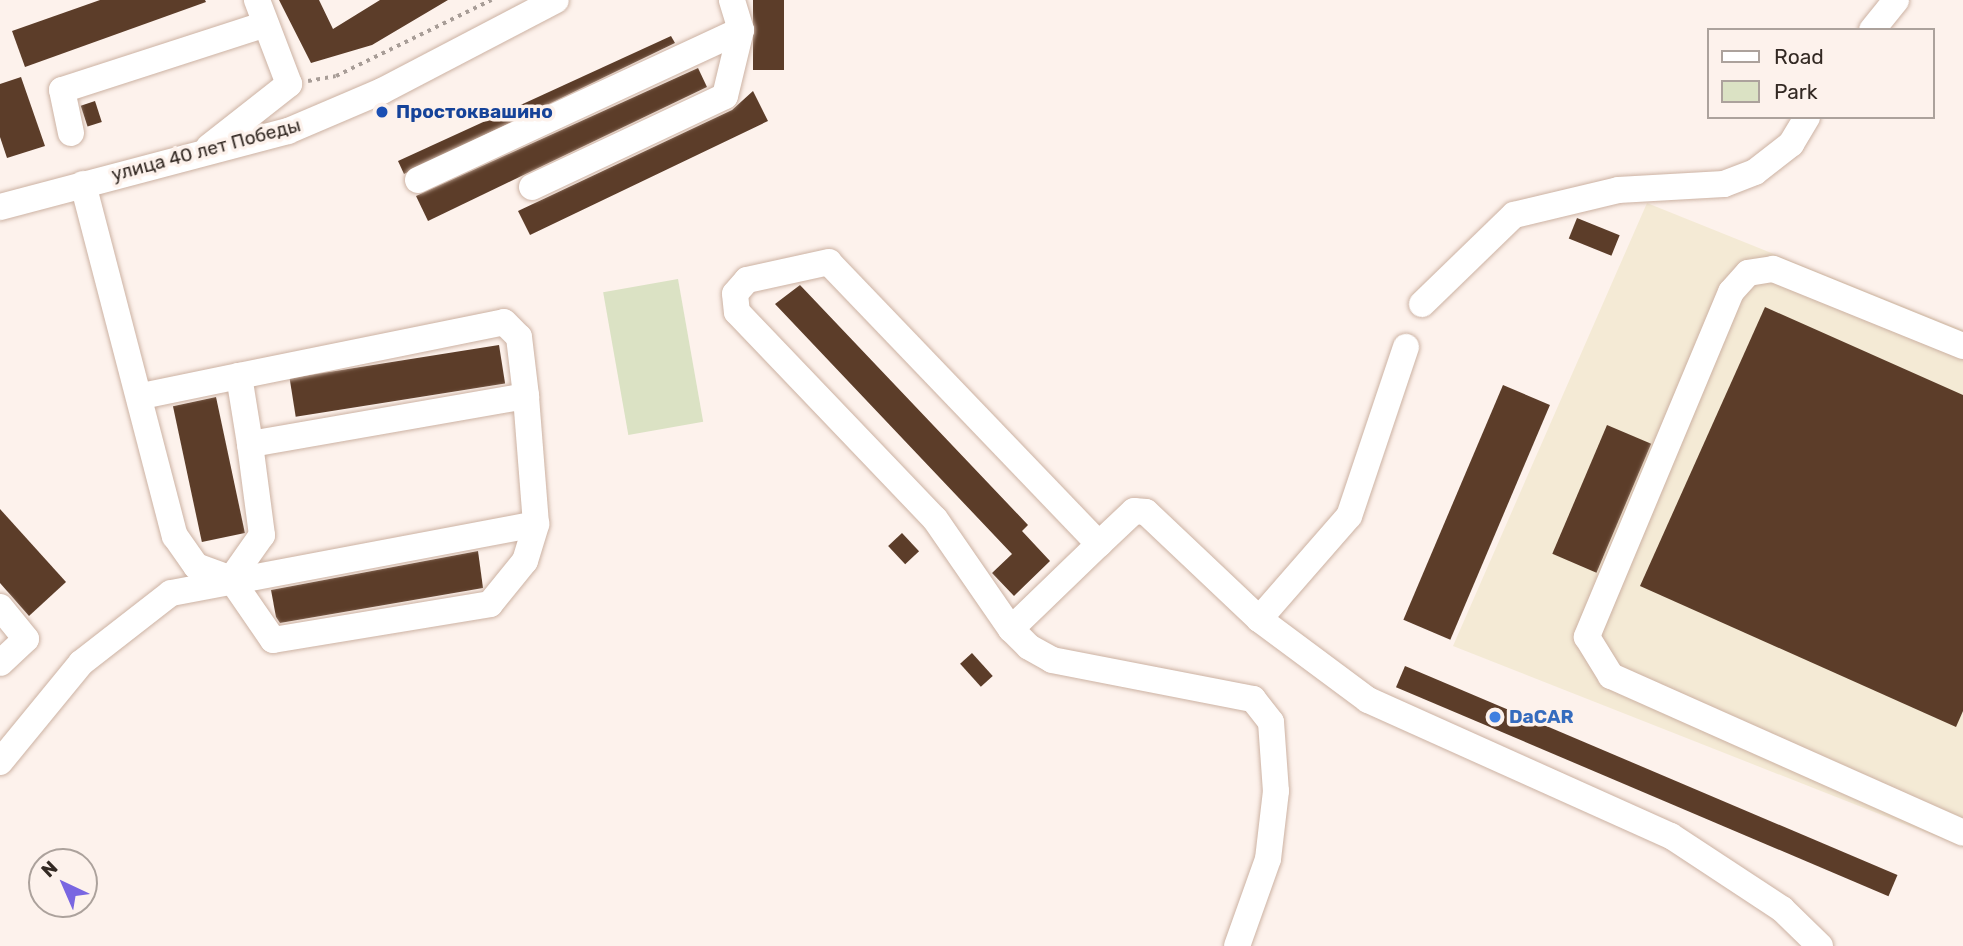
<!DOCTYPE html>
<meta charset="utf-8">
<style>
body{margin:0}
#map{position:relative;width:1963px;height:946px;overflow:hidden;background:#fdf2ec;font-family:Rubik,sans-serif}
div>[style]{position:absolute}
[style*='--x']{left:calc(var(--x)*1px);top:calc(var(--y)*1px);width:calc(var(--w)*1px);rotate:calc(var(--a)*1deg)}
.industrial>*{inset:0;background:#f4ead5}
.green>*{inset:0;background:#dbe2c4;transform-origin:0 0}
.building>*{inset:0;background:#5c3d29;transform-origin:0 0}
.path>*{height:3.5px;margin-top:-1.75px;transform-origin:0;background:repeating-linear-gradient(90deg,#a89d97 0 3.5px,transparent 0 8.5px)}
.roads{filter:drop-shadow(0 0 2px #ccb2a3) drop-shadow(0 0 2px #ccb2a3)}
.minor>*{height:26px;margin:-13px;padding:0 13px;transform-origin:13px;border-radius:13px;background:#fff}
.dots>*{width:19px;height:19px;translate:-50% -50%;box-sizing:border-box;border:4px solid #fdf2ec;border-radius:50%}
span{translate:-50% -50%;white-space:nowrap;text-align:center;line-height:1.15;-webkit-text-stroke:7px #fdf2ec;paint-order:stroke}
.transit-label{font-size:19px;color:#164399;font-weight:700}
.left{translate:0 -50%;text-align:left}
.street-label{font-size:19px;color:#332923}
.shop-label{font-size:19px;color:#366cbe;font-weight:700}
.legend{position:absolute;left:1707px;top:28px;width:228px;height:91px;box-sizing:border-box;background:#fdf2ec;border:2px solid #aca29c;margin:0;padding:9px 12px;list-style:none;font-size:21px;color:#332923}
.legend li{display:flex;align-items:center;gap:14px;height:35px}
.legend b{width:35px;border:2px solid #aca29c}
.north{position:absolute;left:28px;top:848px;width:70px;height:70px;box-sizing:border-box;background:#fdf2ec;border:2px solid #aca29c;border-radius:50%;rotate:316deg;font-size:19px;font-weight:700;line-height:28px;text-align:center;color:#332923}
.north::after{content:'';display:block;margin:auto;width:24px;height:32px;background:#7966e1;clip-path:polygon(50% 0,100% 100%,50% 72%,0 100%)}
</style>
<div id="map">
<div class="industrial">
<i style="clip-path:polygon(1647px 203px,1963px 330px,1963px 847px,1453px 646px)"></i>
</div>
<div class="green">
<i style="left:678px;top:279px;width:145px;height:76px;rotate:80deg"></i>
</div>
<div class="building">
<i style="clip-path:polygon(100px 0,205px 0,206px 2px,25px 67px,12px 31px)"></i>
<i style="clip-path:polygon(279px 0,319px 0,333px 29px,380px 0,448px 0,372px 45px,311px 63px)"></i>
<i style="left:753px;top:0;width:31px;height:70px"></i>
<i style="clip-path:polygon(671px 36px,675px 43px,404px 174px,398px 161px)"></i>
<i style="clip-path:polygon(698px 68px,707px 87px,428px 221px,416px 196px)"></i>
<i style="clip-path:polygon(21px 77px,45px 146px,7px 158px,0 137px,0 84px)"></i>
<i style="clip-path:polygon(753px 91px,768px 121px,530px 235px,518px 211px,732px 110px)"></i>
<i style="left:95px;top:101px;width:22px;height:15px;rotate:72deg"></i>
<i style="left:1577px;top:218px;width:46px;height:22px;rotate:22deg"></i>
<i style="clip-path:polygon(800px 285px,1028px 525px,1022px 531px,1050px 561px,1014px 596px,992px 573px,1012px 554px,775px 304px)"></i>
<i style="clip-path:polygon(1765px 307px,1963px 395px,1963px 711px,1956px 727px,1640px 586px)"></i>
<i style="left:499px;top:345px;width:39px;height:212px;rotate:81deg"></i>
<i style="left:1503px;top:385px;width:51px;height:255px;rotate:23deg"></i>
<i style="left:216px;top:397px;width:139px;height:44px;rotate:78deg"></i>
<i style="left:1607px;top:425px;width:48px;height:140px;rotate:23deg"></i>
<i style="clip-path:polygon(0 509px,66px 582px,29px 616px,0 583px)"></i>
<i style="left:902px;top:533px;width:25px;height:19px;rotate:47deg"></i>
<i style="clip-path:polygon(478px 551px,483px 588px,280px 623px,276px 617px,271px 590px)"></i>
<i style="left:972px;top:653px;width:31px;height:16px;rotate:48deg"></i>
<i style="left:1405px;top:666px;width:535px;height:23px;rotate:23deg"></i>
</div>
<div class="path">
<i style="--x:308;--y:81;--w:28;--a:-10"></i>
<i style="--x:336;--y:76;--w:173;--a:-26.1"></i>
</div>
<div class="roads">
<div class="minor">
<i style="--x:1872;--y:30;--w:38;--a:-51"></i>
<i style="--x:71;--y:133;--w:44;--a:-101.8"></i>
<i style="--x:62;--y:90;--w:214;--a:-17.9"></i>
<i style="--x:209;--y:147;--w:102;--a:-38.2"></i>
<i style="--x:289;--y:84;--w:90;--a:-110.9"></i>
<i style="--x:418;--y:180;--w:356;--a:-24.9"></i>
<i style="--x:83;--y:184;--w:364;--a:75.4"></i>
<i style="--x:175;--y:536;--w:37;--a:55"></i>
<i style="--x:196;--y:566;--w:37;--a:20"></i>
<i style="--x:231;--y:579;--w:74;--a:55.5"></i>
<i style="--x:273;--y:640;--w:220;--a:-9.4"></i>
<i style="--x:490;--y:604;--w:55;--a:-50.9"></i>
<i style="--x:525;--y:561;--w:39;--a:-73"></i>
<i style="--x:532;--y:187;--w:213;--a:-25.2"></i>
<i style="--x:725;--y:96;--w:68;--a:-76.4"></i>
<i style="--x:741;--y:30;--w:31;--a:-107"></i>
<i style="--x:0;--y:207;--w:298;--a:-14.8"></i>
<i style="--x:288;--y:131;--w:102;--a:-23.1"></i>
<i style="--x:382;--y:91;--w:196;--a:-27.6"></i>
<i style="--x:1422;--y:304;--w:128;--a:-44.1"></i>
<i style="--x:1514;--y:215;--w:107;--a:-13.5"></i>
<i style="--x:1618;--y:190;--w:106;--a:-3.2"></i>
<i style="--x:1724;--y:184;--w:33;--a:-21"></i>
<i style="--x:1755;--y:172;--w:46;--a:-37.9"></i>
<i style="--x:1791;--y:144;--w:31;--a:-59"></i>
<i style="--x:1963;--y:346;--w:205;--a:-157.9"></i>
<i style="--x:1773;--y:269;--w:25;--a:171"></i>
<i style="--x:1748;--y:273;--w:25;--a:132"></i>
<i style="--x:1731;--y:292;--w:374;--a:112.7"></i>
<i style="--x:1587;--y:637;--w:46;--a:58.4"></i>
<i style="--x:1611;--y:676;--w:385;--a:24"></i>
<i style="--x:1406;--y:347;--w:178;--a:108.6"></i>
<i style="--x:1349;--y:516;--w:137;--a:131.1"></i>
<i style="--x:1259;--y:619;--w:136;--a:36.6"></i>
<i style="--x:1368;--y:700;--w:332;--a:24.2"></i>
<i style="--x:1671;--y:836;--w:133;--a:33.3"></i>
<i style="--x:1782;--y:909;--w:53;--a:44.2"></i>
<i style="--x:239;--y:376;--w:270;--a:-11.5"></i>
<i style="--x:504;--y:322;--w:21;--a:45"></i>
<i style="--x:519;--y:337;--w:59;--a:83.2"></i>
<i style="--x:142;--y:396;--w:99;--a:-11.7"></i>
<i style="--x:239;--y:376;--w:69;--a:80.8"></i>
<i style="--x:1099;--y:544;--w:48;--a:-43.3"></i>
<i style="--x:1134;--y:511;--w:12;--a:5"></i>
<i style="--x:1146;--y:512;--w:156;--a:43.4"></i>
<i style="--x:0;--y:607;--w:41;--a:50.9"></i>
<i style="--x:26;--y:639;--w:35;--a:137"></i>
<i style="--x:1011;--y:629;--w:122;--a:-44"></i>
<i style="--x:1099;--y:544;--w:390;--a:-133.8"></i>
<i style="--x:829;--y:262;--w:84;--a:167.6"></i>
<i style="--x:747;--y:280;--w:18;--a:131"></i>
<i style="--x:735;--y:294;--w:18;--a:84"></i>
<i style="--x:737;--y:312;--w:286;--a:46.3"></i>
<i style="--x:935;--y:519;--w:134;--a:55.4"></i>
<i style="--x:1011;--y:629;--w:25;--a:45"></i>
<i style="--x:1029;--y:647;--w:26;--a:29"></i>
<i style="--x:1052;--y:660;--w:205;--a:11"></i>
<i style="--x:1253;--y:699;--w:29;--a:52"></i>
<i style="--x:1271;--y:722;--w:69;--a:85.9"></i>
<i style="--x:1276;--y:791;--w:68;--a:96.7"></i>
<i style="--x:1268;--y:859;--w:92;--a:109.6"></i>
<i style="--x:0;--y:762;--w:128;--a:-50.7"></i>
<i style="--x:81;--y:663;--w:114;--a:-37.9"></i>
<i style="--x:171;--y:593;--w:371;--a:-10.7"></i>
<i style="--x:536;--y:524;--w:128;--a:-94.5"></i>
<i style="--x:526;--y:396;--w:280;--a:170.1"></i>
<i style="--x:250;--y:444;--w:92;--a:82.5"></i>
<i style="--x:262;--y:535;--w:54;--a:125.2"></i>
</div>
</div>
<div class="dots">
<i style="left:382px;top:112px;background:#1a4fb4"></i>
<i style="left:1495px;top:717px;background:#3f7fe0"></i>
</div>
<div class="transit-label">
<span class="left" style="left:396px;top:112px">Простоквашино</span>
</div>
<div class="street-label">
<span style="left:206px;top:150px;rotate:-15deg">улица 40 лет Победы</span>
</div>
<div class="shop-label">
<span class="left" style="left:1509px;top:717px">DaCAR</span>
</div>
<ul class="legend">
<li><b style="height:9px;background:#fff"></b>Road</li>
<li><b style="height:19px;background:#dbe2c4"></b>Park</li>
</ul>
<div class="north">N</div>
</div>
